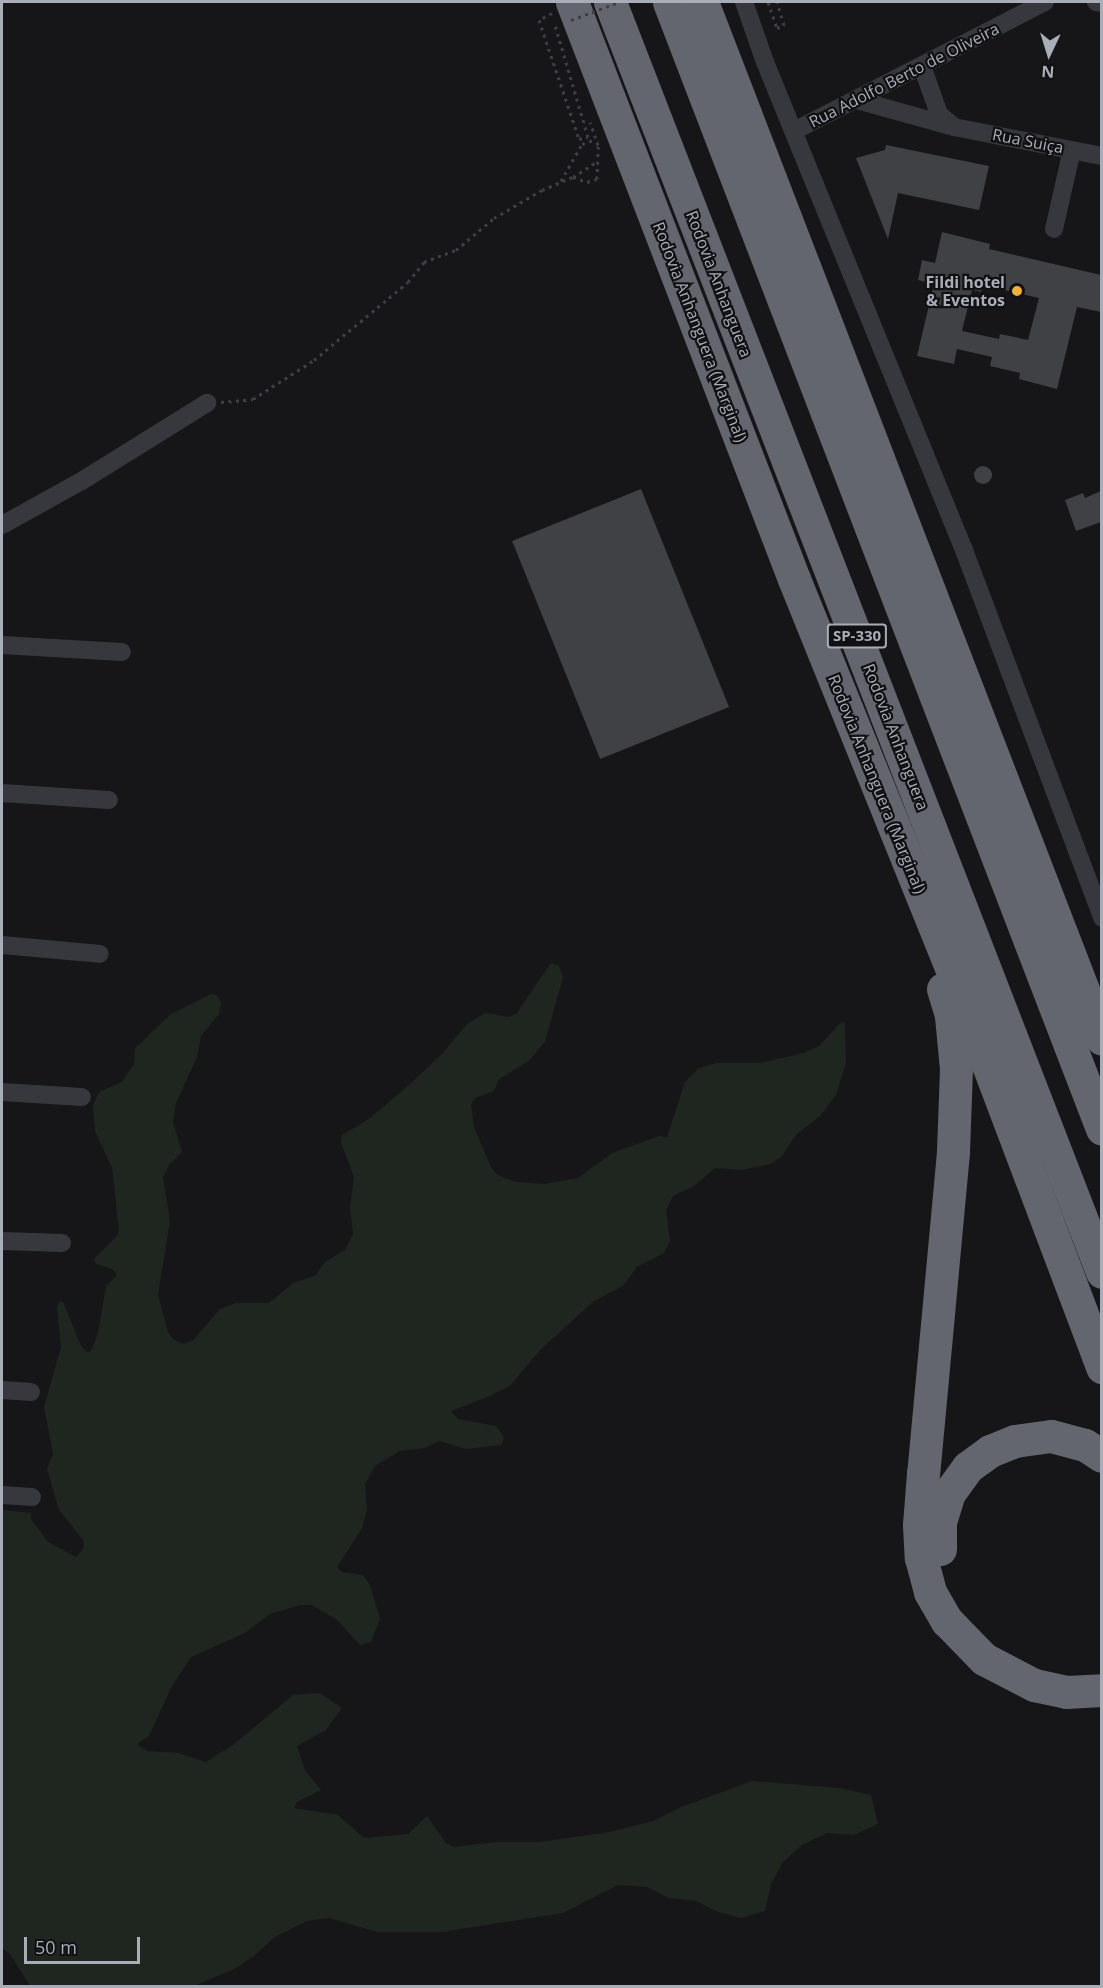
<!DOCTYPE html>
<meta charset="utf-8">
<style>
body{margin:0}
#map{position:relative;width:1103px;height:1988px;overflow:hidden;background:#161618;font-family:"Open Sans",sans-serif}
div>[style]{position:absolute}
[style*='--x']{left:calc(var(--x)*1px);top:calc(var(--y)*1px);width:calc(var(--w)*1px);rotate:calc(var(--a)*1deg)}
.green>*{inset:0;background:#1e261f}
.building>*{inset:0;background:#404145;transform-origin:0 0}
.round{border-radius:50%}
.path>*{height:3px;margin-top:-1.5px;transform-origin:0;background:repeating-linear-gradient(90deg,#3d3f44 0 3px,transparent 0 7.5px)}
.street>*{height:18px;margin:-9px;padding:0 9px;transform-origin:9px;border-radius:9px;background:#37383d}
.highway>*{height:33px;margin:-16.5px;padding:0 16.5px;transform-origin:16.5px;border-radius:16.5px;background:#63666e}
.path-bridge>*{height:3px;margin-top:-1.5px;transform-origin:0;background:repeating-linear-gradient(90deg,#3d3f44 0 3px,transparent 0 7.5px)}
.dots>*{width:16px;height:16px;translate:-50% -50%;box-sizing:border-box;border:3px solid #111113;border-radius:50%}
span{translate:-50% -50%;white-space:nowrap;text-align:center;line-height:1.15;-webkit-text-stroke:4.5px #111113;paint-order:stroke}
.shield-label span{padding:2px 4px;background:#111113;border:2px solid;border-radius:4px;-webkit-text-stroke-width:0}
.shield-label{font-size:15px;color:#a8adb8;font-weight:700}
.street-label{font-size:16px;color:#a8adb8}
.poi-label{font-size:16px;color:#a8adb8;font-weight:700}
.right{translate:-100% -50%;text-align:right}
.frame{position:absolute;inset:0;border:3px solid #a8adb8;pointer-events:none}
.north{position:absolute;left:1019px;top:24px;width:60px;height:60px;-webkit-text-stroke:4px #111113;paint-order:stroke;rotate:184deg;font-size:16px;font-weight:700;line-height:24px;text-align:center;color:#a8adb8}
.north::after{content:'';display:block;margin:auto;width:21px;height:27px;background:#a8adb8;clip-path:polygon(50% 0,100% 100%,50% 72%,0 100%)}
.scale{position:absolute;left:24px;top:1937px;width:116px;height:27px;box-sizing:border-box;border:3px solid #a8adb8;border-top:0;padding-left:8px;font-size:18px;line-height:21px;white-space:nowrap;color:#a8adb8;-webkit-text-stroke:4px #111113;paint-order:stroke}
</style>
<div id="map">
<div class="green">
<i style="clip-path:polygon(551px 963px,559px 966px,563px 977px,545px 1042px,529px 1061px,499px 1079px,494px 1091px,475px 1098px,471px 1105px,474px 1127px,491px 1167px,498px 1175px,516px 1182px,544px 1184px,578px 1178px,612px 1153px,659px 1136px,667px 1137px,685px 1082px,699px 1068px,716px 1063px,760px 1063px,804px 1053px,819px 1046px,840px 1023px,845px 1023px,846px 1063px,836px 1095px,820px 1116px,796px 1135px,782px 1156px,771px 1164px,741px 1170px,715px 1168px,694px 1186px,673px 1196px,666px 1210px,670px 1241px,664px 1253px,637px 1267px,623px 1286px,594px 1301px,540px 1350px,511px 1385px,490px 1396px,451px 1411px,458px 1419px,496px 1426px,504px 1437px,502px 1445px,466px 1449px,439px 1441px,425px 1448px,400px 1451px,375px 1466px,365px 1484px,367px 1510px,362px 1528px,337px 1567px,342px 1572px,363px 1575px,370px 1585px,380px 1619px,371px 1642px,360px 1645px,337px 1620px,312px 1605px,300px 1605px,270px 1614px,245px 1633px,191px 1657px,171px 1688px,149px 1736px,137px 1744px,147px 1751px,178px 1753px,206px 1762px,233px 1745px,293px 1695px,320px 1693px,342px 1708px,326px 1730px,297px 1746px,305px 1770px,321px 1790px,297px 1802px,294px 1808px,338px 1815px,364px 1838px,408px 1834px,427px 1816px,446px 1843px,454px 1847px,496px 1842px,540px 1842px,609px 1832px,653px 1821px,681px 1807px,752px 1781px,840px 1788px,871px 1795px,878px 1824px,854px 1835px,827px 1833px,802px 1845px,783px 1862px,771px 1884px,765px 1911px,741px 1918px,718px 1912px,696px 1901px,669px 1898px,647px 1887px,618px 1885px,563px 1913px,442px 1932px,377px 1932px,329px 1918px,307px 1921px,275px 1937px,253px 1957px,234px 1969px,194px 1986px,30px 1986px,10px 1954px,2px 1948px,2px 1510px,31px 1513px,31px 1519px,48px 1542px,76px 1557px,83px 1549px,84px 1541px,59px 1510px,47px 1469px,53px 1454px,44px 1407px,61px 1347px,57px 1308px,59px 1302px,63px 1302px,81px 1346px,87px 1352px,91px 1351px,98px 1333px,106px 1286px,117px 1275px,112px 1269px,96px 1264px,94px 1259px,117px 1236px,119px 1230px,112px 1168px,95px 1131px,93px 1105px,99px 1092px,122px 1082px,134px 1064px,135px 1048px,171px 1014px,211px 994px,217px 995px,221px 1003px,219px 1014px,201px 1036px,197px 1057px,176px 1103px,173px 1122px,182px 1152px,170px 1164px,163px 1177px,170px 1221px,158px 1295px,168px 1332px,174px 1340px,184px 1344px,193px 1340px,220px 1309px,236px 1303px,269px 1303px,293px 1283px,315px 1276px,325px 1262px,345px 1250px,353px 1234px,350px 1206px,354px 1177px,341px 1143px,342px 1135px,369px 1119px,411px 1083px,441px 1055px,468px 1023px,486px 1013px,508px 1017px,516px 1014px)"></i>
</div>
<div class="building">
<i style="clip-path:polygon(886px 145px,989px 166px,979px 210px,898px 193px,888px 239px,856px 158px,885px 150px)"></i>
<i style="clip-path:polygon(evenodd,942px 232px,990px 244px,989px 249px,1101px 275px,1101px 312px,1077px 307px,1057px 389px,1019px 379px,1020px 373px,990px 366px,992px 357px,957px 349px,954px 364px,917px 356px,934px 284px,918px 280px,922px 260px,935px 263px,942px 232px,983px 285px,1039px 298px,1028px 340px,1000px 334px,999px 339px,962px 331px,972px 290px,981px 292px,983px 285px)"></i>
<i class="round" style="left:974px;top:466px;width:18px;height:18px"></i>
<i style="left:641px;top:489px;width:235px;height:139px;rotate:68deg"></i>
<i style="clip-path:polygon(1101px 491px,1101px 522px,1076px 531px,1065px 500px,1083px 493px,1085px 498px)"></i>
</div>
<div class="path">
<i style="--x:768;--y:2;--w:28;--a:71"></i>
<i style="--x:777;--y:28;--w:8;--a:-23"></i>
<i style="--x:784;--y:25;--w:24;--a:-107"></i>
<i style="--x:552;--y:13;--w:15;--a:152"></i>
<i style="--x:539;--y:20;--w:126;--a:71.4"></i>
<i style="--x:579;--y:139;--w:9;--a:-13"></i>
<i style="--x:588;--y:137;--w:117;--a:-106.4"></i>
<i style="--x:573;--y:177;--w:30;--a:-33"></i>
<i style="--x:561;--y:181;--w:43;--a:-60.4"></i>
<i style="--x:582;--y:144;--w:15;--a:-20"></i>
<i style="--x:221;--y:402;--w:32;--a:-5"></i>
<i style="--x:253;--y:399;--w:72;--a:-32.6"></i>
<i style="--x:314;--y:360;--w:122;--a:-39.7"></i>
<i style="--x:408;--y:282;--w:26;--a:-51"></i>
<i style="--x:424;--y:262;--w:34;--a:-21"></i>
<i style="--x:456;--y:250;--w:50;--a:-40.1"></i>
<i style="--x:494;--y:218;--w:56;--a:-30.3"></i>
<i style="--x:542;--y:190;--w:34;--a:-23"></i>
<i style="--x:573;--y:177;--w:15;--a:20"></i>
<i style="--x:587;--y:182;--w:10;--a:-17"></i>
<i style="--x:597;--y:179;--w:34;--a:-88"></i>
<i style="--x:598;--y:145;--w:24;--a:-109"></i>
</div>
<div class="street">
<i style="--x:744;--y:2;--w:64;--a:70.7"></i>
<i style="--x:765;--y:62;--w:527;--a:67.82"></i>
<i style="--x:964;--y:550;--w:393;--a:69.4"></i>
<i style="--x:1096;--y:2;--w:6;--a:9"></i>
<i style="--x:922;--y:66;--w:51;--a:70.5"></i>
<i style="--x:939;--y:114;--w:18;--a:41"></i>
<i style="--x:857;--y:100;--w:101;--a:15.6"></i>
<i style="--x:954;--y:127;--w:151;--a:11.1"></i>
<i style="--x:794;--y:131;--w:282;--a:-27.2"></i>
<i style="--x:1054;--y:229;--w:81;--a:-77.2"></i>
<i style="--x:2;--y:525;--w:89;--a:-28.9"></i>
<i style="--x:80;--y:482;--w:150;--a:-31.9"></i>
<i style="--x:2;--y:645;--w:120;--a:3.3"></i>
<i style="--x:2;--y:793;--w:107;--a:3.7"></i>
<i style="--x:2;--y:945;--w:98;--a:5.2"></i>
<i style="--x:2;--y:1092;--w:80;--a:3.6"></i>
<i style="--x:2;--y:1241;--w:60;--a:1.9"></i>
<i style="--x:2;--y:1390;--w:29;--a:4"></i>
<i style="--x:2;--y:1495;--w:30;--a:4"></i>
</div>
<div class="highway">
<i style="--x:572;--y:2;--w:618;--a:68.96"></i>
<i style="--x:794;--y:579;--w:419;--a:68"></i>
<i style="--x:951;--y:967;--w:428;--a:69.3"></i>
<i style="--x:610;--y:2;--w:1362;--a:68.82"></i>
<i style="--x:669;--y:2;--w:1207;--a:68.98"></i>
<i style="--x:702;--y:2;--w:1111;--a:68.91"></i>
<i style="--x:943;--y:989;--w:28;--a:73"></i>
<i style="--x:951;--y:1016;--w:53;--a:84.6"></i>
<i style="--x:956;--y:1069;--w:83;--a:92.1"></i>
<i style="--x:953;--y:1152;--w:322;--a:95.3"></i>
<i style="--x:923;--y:1473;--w:52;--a:94.4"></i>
<i style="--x:919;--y:1525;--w:33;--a:87"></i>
<i style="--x:921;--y:1558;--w:35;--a:75"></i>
<i style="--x:930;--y:1592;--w:34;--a:60"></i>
<i style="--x:947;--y:1621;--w:53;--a:45.8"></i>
<i style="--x:984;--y:1659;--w:56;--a:27.5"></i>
<i style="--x:1034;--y:1685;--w:33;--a:12"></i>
<i style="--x:1066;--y:1692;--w:36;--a:-3"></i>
<i style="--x:940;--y:1549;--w:27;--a:-90"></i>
<i style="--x:940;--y:1522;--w:30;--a:-73"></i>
<i style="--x:949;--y:1493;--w:32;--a:-54"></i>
<i style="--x:968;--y:1467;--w:27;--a:-36"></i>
<i style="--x:990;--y:1451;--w:27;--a:-22"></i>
<i style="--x:1015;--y:1441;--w:36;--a:-8"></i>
<i style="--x:1051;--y:1436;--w:35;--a:15"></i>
<i style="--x:1085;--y:1445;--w:20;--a:33"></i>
</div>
<div class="path-bridge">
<i style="--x:571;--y:20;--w:51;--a:-20.6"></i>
</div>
<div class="dots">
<i style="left:1017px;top:291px;background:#f2b134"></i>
</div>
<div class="shield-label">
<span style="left:857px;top:636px">SP-330</span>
</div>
<div class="street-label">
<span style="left:904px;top:75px;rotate:-27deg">Rua Adolfo Berto de Oliveira</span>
<span style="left:1028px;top:141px;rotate:11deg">Rua Suiça</span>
<span style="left:719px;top:284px;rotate:69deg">Rodovia Anhanguera</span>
<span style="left:700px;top:332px;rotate:69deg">Rodovia Anhanguera (Marginal)</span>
<span style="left:896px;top:737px;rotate:69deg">Rodovia Anhanguera</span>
<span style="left:877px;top:784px;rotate:68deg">Rodovia Anhanguera (Marginal)</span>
</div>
<div class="poi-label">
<span class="right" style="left:1005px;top:291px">Fildi hotel<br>&amp; Eventos</span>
</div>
<div class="frame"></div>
<div class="north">N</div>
<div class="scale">50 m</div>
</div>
